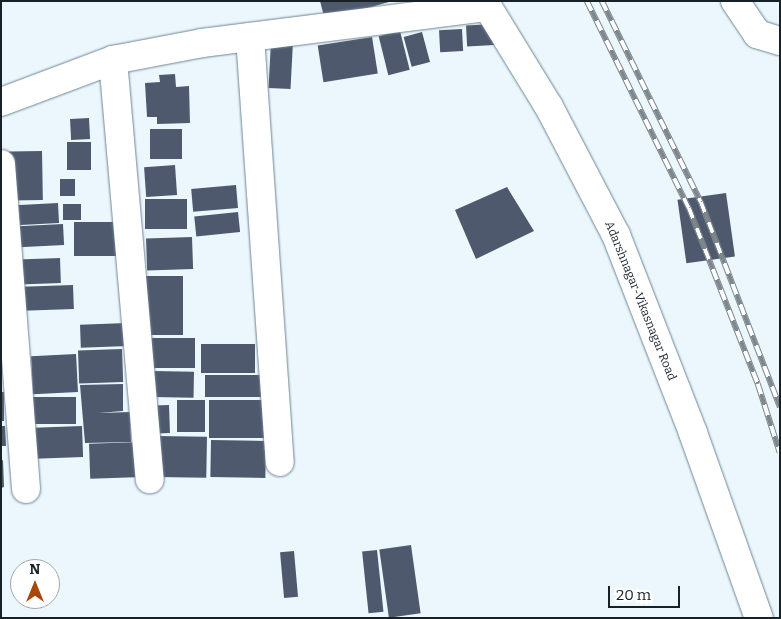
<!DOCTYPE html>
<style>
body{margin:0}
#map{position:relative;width:781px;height:619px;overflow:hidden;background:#ecf7fd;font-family:Bitter,serif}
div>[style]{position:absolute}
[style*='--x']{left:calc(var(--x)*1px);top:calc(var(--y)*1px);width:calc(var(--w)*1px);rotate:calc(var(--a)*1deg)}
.building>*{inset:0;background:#4f596e;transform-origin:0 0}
.roads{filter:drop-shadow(0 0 1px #6c8694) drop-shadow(0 0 1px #6c8694)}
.minor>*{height:28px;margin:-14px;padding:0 14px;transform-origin:14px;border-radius:14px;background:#fff}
.major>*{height:28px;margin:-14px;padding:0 14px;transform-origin:14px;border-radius:14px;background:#fff}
.rail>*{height:5.5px;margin-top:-2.75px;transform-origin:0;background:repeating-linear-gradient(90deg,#fff 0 11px,#7d878d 0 22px);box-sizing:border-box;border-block:1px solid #7d878d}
span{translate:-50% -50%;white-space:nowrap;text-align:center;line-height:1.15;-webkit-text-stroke:5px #fff;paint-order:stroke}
.street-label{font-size:12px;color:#172126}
.frame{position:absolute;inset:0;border:2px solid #172126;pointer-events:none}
.north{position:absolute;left:10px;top:559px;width:50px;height:50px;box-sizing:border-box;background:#fff;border:1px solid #a2a6a8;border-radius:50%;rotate:0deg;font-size:14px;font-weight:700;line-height:20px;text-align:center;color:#172126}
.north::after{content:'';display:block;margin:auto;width:18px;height:22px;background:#a9470a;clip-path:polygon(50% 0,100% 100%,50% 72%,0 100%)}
.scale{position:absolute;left:608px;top:586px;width:72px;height:22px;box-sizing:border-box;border:2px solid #172126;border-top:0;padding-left:6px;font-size:15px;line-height:18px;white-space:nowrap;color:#172126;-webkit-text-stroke:4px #fff;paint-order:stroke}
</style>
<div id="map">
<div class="building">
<i style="clip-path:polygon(320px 1px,389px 1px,389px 2px,325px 20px)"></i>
<i style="left:493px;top:24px;width:21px;height:27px;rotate:87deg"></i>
<i style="left:462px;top:29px;width:22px;height:23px;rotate:87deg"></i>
<i style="left:400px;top:31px;width:40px;height:22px;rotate:76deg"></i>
<i style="left:422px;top:32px;width:31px;height:19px;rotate:75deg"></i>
<i style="left:372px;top:37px;width:37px;height:55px;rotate:81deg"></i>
<i style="left:271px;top:41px;width:22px;height:47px;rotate:3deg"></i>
<i style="clip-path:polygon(175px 74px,176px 87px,189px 86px,190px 123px,157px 124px,157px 117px,147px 117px,145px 83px,160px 82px,159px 75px)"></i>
<i style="left:89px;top:118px;width:21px;height:19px;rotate:87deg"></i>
<i style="left:150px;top:129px;width:32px;height:30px"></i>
<i style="left:67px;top:142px;width:24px;height:28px"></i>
<i style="left:42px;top:151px;width:49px;height:33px;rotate:89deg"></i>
<i style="left:175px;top:165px;width:30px;height:31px;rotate:86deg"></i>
<i style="left:60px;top:179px;width:15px;height:17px"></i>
<i style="left:236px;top:185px;width:23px;height:45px;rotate:85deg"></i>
<i style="clip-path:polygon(507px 187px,534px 231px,476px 259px,455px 210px)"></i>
<i style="left:726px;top:193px;width:64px;height:49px;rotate:82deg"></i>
<i style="left:187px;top:199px;width:30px;height:42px;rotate:90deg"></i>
<i style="left:58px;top:203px;width:20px;height:43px;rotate:87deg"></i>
<i style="left:81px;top:204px;width:16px;height:18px;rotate:90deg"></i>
<i style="left:238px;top:212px;width:20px;height:44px;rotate:84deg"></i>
<i style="left:74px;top:222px;width:47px;height:34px"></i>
<i style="left:63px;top:224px;width:21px;height:50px;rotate:87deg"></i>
<i style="left:192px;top:237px;width:32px;height:46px;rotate:88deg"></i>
<i style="left:60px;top:258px;width:25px;height:42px;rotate:88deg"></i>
<i style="left:139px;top:276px;width:44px;height:59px"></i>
<i style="left:73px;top:285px;width:24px;height:51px;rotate:88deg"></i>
<i style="left:127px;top:323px;width:23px;height:47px;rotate:88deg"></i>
<i style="left:146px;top:338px;width:49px;height:30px"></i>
<i style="left:201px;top:344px;width:54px;height:29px"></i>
<i style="left:122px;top:349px;width:33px;height:44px;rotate:88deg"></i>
<i style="left:76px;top:354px;width:38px;height:45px;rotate:87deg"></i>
<i style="left:153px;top:371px;width:41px;height:26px;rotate:1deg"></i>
<i style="left:205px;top:375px;width:62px;height:22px"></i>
<i style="clip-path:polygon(123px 384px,123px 411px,98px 413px,130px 412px,131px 442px,85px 443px,80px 385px)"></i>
<i style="left:1px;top:392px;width:3px;height:29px"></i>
<i style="left:76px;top:397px;width:27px;height:46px;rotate:90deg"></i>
<i style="left:177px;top:400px;width:28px;height:32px"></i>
<i style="left:209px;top:400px;width:56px;height:38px"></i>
<i style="left:169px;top:405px;width:28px;height:22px;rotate:88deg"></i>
<i style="clip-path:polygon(1px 426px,5px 426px,6px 446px,1px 446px)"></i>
<i style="left:82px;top:426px;width:31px;height:48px;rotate:88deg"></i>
<i style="left:157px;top:436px;width:50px;height:41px;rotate:1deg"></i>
<i style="left:211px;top:440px;width:55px;height:37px;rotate:1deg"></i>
<i style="left:141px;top:442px;width:35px;height:52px;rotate:88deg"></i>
<i style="clip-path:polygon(3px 460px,4px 487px,1px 488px,1px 461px)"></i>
<i style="left:411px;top:545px;width:69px;height:32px;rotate:82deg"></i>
<i style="left:377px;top:550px;width:62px;height:15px;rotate:84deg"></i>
<i style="left:294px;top:551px;width:46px;height:14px;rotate:85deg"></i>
</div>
<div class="roads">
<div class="minor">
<i style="--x:735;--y:1;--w:40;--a:56"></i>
<i style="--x:757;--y:34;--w:24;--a:17"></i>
<i style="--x:250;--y:37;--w:426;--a:86"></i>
<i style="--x:113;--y:60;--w:421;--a:85"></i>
<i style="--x:1;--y:102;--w:120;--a:-20.6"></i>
<i style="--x:113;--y:60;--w:91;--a:-10.8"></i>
<i style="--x:202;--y:43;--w:288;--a:-7.2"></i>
<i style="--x:1;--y:164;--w:326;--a:85.6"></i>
</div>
<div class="major">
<i style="--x:484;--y:1;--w:124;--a:58.5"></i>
<i style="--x:549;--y:107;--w:144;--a:62.4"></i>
<i style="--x:616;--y:235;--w:212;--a:68.7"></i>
<i style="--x:693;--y:433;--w:196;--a:70.4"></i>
</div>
</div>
<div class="rail">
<i style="--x:587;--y:1;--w:231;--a:63.8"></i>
<i style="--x:689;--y:208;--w:189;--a:68.6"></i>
<i style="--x:758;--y:384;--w:72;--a:72.3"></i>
<i style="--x:602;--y:1;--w:224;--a:63.8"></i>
<i style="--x:701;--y:202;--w:220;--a:68.9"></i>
</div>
<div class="street-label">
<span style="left:640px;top:301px;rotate:68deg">Adarshnagar-Vikasnagar Road</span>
</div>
<div class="frame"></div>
<div class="north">N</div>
<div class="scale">20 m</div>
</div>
